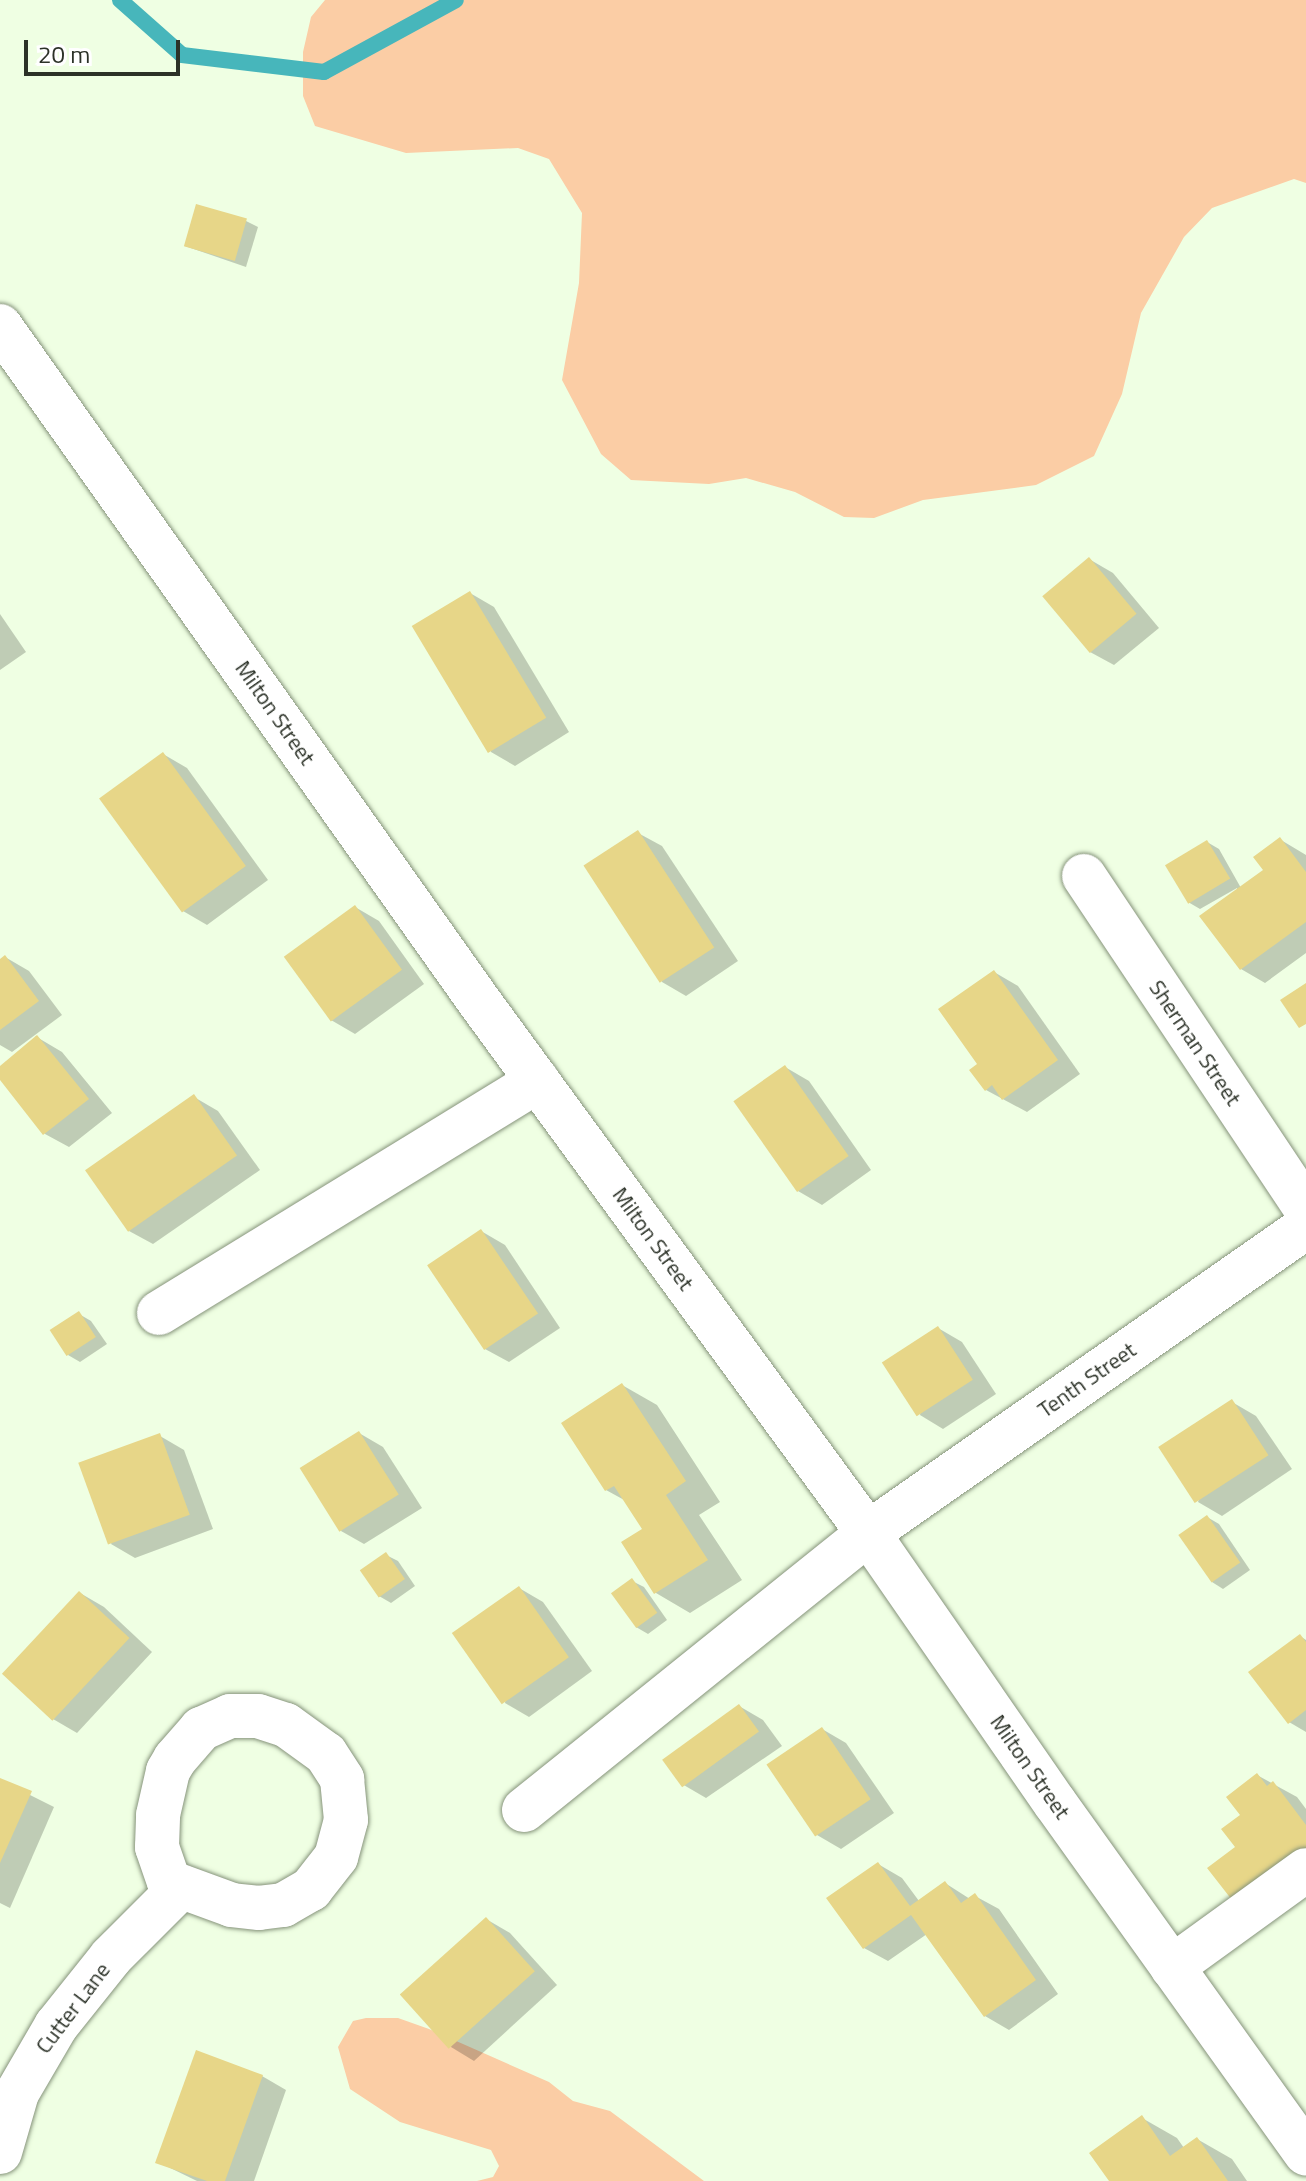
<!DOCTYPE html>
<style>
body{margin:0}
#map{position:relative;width:1306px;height:2181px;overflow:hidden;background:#efffe3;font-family:"Titillium Web",sans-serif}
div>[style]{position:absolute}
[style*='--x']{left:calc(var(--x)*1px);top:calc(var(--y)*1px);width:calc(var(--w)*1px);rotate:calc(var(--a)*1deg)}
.green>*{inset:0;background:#fbcda5}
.shadow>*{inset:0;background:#0003}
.stream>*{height:16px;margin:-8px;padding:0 8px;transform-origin:8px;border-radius:8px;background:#47b6bb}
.building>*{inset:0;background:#e7d688;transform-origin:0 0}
.roads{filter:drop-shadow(0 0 2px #86947b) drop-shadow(0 0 2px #86947b)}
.minor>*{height:44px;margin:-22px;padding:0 22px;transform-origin:22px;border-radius:22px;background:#fff}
span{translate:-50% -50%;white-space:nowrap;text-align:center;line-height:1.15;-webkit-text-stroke:7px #fff;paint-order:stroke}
.street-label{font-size:22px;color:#2c3228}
.scale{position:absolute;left:24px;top:40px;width:156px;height:36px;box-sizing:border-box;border:4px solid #2c3228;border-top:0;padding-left:10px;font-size:24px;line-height:28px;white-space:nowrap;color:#2c3228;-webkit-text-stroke:6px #fff;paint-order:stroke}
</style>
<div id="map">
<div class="green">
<i style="clip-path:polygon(325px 0,1306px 0,1306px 183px,1294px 179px,1212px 208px,1184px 237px,1141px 313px,1122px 394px,1094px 456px,1036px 485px,923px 500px,874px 518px,844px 517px,795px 492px,746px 478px,709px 484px,631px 480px,601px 454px,562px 380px,579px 283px,582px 213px,549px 159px,518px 148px,406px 153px,315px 126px,303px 96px,303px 52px,311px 17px)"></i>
<i style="clip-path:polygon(366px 2018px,398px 2018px,429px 2029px,549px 2082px,573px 2101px,610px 2111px,704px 2181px,477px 2181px,493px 2177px,499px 2166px,491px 2150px,400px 2122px,350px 2089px,338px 2047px,353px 2021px)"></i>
</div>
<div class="shadow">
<i style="clip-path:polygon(246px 221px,258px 227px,246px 267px,185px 246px)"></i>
<i style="clip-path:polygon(1089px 559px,1113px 573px,1159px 628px,1114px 665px,1090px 652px)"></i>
<i style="clip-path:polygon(470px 593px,494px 607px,569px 732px,515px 766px,491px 752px)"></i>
<i style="clip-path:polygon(0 614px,26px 652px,0 670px)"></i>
<i style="clip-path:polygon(163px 754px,187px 768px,268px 880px,207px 925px,183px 911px,102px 799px)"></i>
<i style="clip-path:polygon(638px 833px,662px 846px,738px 961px,686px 996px,662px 982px)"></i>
<i style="clip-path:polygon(1281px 840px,1306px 855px,1306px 953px,1265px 983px,1241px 969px,1237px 888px,1200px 909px,1188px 902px,1207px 842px,1219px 849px,1241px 888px,1265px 870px)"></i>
<i style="clip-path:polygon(355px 907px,379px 921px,424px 984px,355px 1034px,331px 1020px)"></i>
<i style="clip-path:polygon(5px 957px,29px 971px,62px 1015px,12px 1052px,0 1045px,0 961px)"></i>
<i style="clip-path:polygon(994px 972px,1018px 986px,1080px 1074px,1027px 1112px,986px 1090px,980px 1065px)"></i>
<i style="clip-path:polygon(35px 1036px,62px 1052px,112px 1113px,69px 1147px,45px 1134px,0 1077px,0 1068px,37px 1039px)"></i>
<i style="clip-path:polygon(785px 1067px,809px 1081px,871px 1170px,822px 1205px,798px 1191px)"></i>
<i style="clip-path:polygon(194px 1097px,218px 1111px,260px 1170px,153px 1244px,129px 1231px)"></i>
<i style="clip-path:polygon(481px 1231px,505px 1245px,560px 1328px,509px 1362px,485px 1349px)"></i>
<i style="clip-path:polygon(79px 1314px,91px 1321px,107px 1344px,80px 1362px,68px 1355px)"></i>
<i style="clip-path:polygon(938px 1328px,962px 1342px,996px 1394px,943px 1429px,920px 1415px)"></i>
<i style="clip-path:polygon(622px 1385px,657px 1405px,720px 1502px,699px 1515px,742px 1580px,690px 1613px,656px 1593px,645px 1530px,626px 1501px,606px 1490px)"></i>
<i style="clip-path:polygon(1232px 1402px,1256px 1416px,1292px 1469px,1222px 1516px,1198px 1502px)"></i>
<i style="clip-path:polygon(359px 1433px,383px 1447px,422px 1508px,364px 1544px,341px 1531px)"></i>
<i style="clip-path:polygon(160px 1436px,184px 1450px,213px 1529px,135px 1558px,111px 1544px)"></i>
<i style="clip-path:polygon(1207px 1517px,1219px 1524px,1250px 1570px,1223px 1589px,1212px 1582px)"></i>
<i style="clip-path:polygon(386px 1555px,398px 1561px,415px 1586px,391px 1603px,379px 1596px)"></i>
<i style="clip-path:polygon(632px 1581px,644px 1587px,667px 1620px,648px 1634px,636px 1627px)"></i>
<i style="clip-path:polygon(519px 1588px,543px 1602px,592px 1671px,529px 1717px,505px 1703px)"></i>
<i style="clip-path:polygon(80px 1593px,104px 1607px,152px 1652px,77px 1733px,53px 1719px)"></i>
<i style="clip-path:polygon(1300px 1636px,1306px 1640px,1306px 1732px,1289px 1722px)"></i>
<i style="clip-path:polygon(739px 1706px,763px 1720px,782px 1746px,706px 1798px,682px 1784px)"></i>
<i style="clip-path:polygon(822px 1729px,846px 1743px,894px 1813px,841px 1849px,817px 1835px)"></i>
<i style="clip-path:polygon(1257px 1775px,1297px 1797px,1306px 1809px,1306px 1891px,1238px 1848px,1243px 1816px)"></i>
<i style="clip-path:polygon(0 1780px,54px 1807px,10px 1908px,0 1903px)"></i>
<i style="clip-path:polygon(878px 1864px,902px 1878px,919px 1901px,945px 1883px,970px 1899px,975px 1896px,999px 1909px,1058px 1994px,1009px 2030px,985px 2016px,927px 1934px,888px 1961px,864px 1948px)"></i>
<i style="clip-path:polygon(486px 1919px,510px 1933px,557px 1985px,474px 2061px,451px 2047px)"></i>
<i style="clip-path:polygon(262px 2076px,286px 2090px,254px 2181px,197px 2181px,158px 2162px)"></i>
<i style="clip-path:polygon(1142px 2118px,1177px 2138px,1184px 2148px,1197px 2139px,1232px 2159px,1247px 2181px,1111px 2181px)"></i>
</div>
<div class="stream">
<i style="--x:120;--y:0;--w:83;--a:41.6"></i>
<i style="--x:182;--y:55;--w:143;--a:6.8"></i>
<i style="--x:324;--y:72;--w:150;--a:-28.6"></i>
</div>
<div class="building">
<i style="left:196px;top:204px;width:53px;height:44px;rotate:16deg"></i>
<i style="left:1089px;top:557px;width:74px;height:61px;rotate:50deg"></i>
<i style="left:470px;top:591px;width:148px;height:68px;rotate:59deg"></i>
<i style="left:163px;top:752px;width:141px;height:79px;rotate:54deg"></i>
<i style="left:638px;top:830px;width:140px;height:65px;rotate:57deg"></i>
<i style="clip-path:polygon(1280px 837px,1306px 872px,1306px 922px,1240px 970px,1199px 916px,1263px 870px,1253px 857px)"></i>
<i style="left:1207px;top:840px;width:45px;height:49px;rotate:59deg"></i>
<i style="left:355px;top:905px;width:80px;height:88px;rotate:54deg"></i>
<i style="clip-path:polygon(5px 955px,39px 1001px,0 1030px,0 959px)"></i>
<i style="clip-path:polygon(994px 970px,1058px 1060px,1002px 1100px,992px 1085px,985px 1091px,969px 1070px,977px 1064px,938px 1009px)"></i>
<i style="clip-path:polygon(1306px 983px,1306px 1024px,1299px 1028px,1280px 1000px)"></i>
<i style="clip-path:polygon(37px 1035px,89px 1099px,43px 1135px,0 1080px,0 1066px)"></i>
<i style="left:785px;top:1065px;width:111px;height:63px;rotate:55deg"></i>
<i style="left:194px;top:1094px;width:75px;height:133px;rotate:55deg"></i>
<i style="left:481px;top:1229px;width:102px;height:65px;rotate:56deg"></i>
<i style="left:79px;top:1311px;width:31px;height:35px;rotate:57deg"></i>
<i style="left:938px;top:1326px;width:64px;height:67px;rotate:57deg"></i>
<i style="clip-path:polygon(622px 1383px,686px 1481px,666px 1495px,708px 1560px,654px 1594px,621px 1542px,642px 1529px,614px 1486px,605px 1491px,561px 1423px)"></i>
<i style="left:1232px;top:1399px;width:67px;height:88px;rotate:57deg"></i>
<i style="left:359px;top:1431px;width:75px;height:70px;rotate:58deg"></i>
<i style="left:160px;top:1433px;width:87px;height:87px;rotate:70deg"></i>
<i style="left:1207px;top:1515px;width:58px;height:35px;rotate:55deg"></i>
<i style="left:386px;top:1552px;width:33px;height:32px;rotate:55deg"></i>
<i style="left:632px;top:1578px;width:43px;height:26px;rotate:54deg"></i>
<i style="left:519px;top:1586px;width:87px;height:82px;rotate:55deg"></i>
<i style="left:79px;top:1591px;width:69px;height:113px;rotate:43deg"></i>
<i style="clip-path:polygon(1300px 1634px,1306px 1642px,1306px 1710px,1288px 1724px,1248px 1672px)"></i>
<i style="left:739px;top:1704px;width:34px;height:95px;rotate:54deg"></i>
<i style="left:822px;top:1727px;width:87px;height:67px;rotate:56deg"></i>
<i style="clip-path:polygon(1257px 1773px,1267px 1786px,1273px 1781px,1306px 1825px,1306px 1859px,1239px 1909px,1207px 1868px,1235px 1847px,1221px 1829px,1240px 1815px,1226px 1797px)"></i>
<i style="clip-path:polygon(0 1778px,32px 1791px,0 1863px)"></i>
<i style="clip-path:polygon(878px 1862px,910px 1906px,945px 1881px,961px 1903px,975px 1893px,1036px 1980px,984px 2017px,911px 1915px,863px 1949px,826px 1898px)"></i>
<i style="left:486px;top:1917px;width:73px;height:116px;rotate:48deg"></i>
<i style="clip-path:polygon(196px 2050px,263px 2075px,225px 2181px,207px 2181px,155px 2163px)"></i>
<i style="clip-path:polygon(1142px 2115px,1170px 2156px,1197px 2137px,1228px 2181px,1109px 2181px,1089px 2153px)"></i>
</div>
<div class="roads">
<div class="minor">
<i style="--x:0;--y:326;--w:831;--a:54.65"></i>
<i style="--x:481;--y:1004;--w:655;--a:53.81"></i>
<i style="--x:868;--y:1533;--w:328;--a:55.3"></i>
<i style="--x:1055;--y:1803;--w:431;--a:54.4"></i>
<i style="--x:1084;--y:876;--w:400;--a:56.3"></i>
<i style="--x:159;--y:1313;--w:444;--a:-31.5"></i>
<i style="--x:230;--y:1716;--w:28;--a:0"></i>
<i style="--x:258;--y:1716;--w:29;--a:18"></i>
<i style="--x:286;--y:1725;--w:49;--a:35.9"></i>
<i style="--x:326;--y:1754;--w:30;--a:57"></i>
<i style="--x:342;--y:1779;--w:41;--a:84.4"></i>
<i style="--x:346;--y:1820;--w:38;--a:105"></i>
<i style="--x:336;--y:1857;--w:41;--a:128"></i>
<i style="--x:311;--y:1889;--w:32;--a:150"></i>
<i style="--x:283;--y:1905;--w:24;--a:173"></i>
<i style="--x:259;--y:1908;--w:27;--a:-174"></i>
<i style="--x:232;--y:1905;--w:67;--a:-159.9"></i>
<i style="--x:169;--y:1882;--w:37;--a:-109"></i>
<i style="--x:157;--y:1847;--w:32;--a:-88"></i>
<i style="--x:158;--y:1815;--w:45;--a:-77.2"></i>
<i style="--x:168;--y:1771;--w:14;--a:-60"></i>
<i style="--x:175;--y:1759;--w:40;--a:-49"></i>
<i style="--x:201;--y:1729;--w:32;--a:-24"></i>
<i style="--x:524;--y:1810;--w:442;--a:-38.8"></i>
<i style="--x:868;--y:1533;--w:534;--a:-34.94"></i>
<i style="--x:1172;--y:1967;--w:165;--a:-35.9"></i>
<i style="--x:0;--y:2152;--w:61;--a:-73.9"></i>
<i style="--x:17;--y:2093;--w:78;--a:-59.8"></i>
<i style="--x:56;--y:2026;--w:88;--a:-51.4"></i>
<i style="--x:111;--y:1957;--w:99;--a:-45"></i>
</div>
</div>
<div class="street-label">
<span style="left:275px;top:713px;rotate:55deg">Milton Street</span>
<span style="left:1195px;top:1043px;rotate:56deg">Sherman Street</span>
<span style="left:653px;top:1239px;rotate:54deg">Milton Street</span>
<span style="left:1087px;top:1380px;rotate:-35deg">Tenth Street</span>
<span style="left:1030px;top:1767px;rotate:55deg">Milton Street</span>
<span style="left:73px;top:2008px;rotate:-53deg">Cutter Lane</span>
</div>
<div class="scale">20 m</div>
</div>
